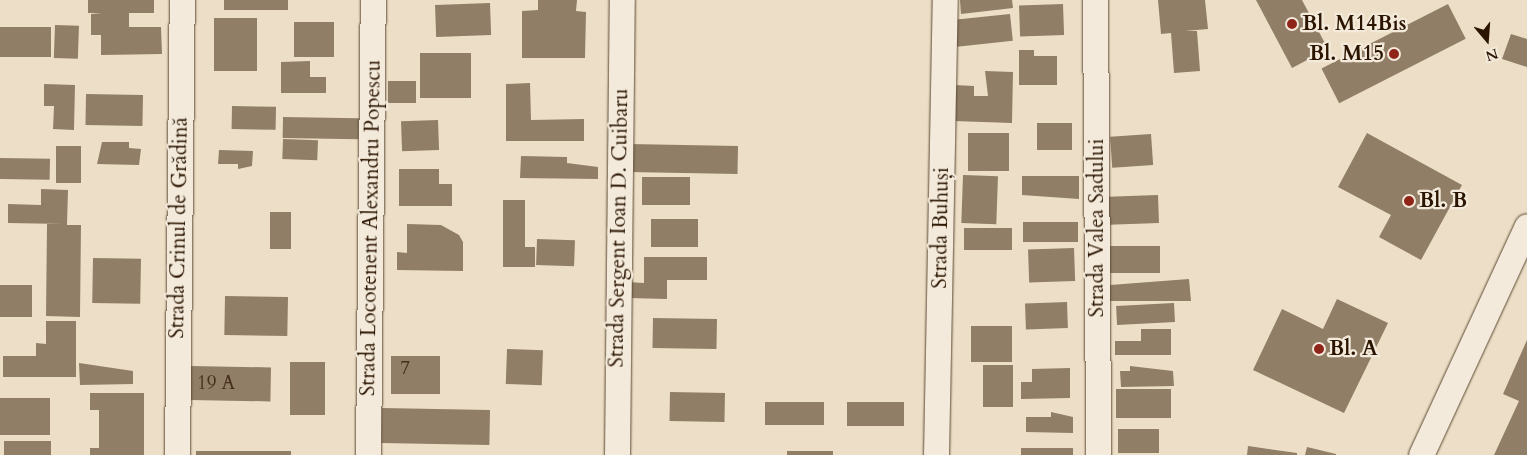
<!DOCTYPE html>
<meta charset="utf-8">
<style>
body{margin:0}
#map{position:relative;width:1527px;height:455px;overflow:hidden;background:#eddfc7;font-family:Cardo,serif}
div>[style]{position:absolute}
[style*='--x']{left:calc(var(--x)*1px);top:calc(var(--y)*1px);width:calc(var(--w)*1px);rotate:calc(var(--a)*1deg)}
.building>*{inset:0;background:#907e67;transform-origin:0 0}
.roads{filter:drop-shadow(0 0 1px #5c4832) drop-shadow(0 0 1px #5c4832)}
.street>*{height:25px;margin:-12.5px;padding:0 12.5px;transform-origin:12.5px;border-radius:12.5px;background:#f3eadb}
.dots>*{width:14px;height:14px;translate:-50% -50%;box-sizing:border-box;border:2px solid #f3eadb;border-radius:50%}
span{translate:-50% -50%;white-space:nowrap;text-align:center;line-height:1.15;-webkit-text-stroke:4.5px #f3eadb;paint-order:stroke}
.number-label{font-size:19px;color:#442f1a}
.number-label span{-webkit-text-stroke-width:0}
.poi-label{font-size:21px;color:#2b1500;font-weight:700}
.left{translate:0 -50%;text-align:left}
.right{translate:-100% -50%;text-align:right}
.street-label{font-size:21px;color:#2b1500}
.north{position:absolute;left:1462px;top:15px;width:50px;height:50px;-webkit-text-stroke:4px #f3eadb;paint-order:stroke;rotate:162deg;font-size:14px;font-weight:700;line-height:20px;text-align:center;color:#2b1500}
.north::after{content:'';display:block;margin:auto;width:18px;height:22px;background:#2b1500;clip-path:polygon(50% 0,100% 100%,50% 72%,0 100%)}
</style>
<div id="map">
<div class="building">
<i style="clip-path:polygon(88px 0,154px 0,154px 13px,129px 13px,129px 27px,161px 27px,162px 54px,101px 55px,101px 35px,91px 35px,91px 14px,102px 13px,88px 13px)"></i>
<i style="left:224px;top:0;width:64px;height:10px"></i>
<i style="clip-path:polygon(538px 0,577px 0,576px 11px,586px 12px,585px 58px,522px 58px,522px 11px,538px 10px)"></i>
<i style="clip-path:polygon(960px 0,1012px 0,1013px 8px,961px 14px)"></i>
<i style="clip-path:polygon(1158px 0,1205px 0,1208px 29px,1185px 31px,1197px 31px,1200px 71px,1174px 73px,1171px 33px,1161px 34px)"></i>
<i style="clip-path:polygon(1256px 0,1302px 0,1328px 49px,1292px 68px)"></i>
<i style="left:490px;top:3px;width:32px;height:55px;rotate:88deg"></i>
<i style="left:1063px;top:4px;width:31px;height:44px;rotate:88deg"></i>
<i style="left:1448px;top:4px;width:39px;height:142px;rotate:63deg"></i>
<i style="left:1010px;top:14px;width:27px;height:56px;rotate:84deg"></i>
<i style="left:214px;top:18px;width:43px;height:53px"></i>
<i style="left:294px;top:22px;width:40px;height:35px"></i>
<i style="left:55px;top:25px;width:24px;height:33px;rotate:2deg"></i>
<i style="left:0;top:27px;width:51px;height:30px"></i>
<i style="clip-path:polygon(1511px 34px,1527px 39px,1527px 67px,1502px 59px)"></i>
<i style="clip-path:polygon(1019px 50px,1034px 50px,1034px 56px,1057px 56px,1057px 85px,1019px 85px)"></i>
<i style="left:420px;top:53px;width:51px;height:45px"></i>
<i style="clip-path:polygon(310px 61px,310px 77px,326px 77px,326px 93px,281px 93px,281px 62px)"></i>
<i style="clip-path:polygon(985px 71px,1013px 72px,1012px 123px,953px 121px,954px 85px,974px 86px,974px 96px,988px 96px)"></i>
<i style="left:388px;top:81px;width:28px;height:22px"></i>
<i style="clip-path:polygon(530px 83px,531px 120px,584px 119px,584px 141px,506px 141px,506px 84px)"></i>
<i style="clip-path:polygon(44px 84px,75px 85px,74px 130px,53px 129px,54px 106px,44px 106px)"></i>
<i style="left:86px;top:94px;width:57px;height:31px;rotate:1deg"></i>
<i style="left:232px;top:106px;width:44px;height:23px;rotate:1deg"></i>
<i style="left:283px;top:117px;width:76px;height:21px;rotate:1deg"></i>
<i style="left:438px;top:120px;width:30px;height:37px;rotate:88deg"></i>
<i style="left:1037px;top:123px;width:35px;height:27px"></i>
<i style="left:968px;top:133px;width:41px;height:38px"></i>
<i style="clip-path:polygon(1367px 133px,1462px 185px,1421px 260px,1379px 237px,1391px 215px,1338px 187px)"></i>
<i style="left:1151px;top:134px;width:31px;height:41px;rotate:86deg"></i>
<i style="left:283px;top:139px;width:35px;height:20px;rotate:2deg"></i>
<i style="clip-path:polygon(102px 142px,129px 142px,129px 148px,141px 149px,139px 165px,97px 164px)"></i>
<i style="left:629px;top:144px;width:109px;height:28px;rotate:1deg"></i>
<i style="left:56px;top:146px;width:25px;height:37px"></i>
<i style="clip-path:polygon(219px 150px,253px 151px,252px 166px,238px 169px,238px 164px,218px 164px)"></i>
<i style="clip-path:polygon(521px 156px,567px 157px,567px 163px,598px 167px,598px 179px,520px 178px)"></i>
<i style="left:0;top:158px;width:50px;height:21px;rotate:1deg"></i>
<i style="clip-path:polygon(399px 169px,439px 169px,439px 184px,452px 184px,452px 206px,399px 206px)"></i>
<i style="left:963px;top:175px;width:35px;height:48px;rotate:2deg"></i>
<i style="clip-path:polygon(1022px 176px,1079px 176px,1079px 199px,1022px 195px)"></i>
<i style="left:642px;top:177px;width:48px;height:28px"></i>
<i style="clip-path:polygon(41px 189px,68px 190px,67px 225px,81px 225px,80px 317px,46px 316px,47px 224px,64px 224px,8px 223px,8px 204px,41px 205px)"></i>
<i style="left:1158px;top:195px;width:28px;height:50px;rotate:88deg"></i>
<i style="clip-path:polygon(503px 200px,525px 200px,525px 247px,535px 247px,535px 267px,503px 267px)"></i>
<i style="left:270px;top:212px;width:21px;height:37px"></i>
<i style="left:651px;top:219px;width:47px;height:28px"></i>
<i style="left:1078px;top:222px;width:20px;height:55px;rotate:90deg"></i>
<i style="clip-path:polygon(407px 224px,441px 225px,459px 235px,463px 242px,463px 271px,397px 270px,397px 252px,407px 253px)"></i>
<i style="left:964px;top:228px;width:48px;height:22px"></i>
<i style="left:537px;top:239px;width:38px;height:26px;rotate:2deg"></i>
<i style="left:1160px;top:246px;width:27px;height:50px;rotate:90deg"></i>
<i style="left:1074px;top:248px;width:33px;height:46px;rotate:88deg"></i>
<i style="clip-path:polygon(644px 257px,707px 257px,707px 280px,667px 280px,667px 299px,628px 298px,628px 282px,644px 283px)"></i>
<i style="left:93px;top:258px;width:48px;height:45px;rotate:1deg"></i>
<i style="clip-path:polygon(1189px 279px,1191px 301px,1110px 301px,1110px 285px)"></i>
<i style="left:0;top:285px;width:32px;height:32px"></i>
<i style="left:225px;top:296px;width:63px;height:39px;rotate:1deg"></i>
<i style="clip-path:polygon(1337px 299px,1388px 323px,1344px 413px,1253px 370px,1282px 309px,1323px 329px)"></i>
<i style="left:1067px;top:302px;width:26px;height:42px;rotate:88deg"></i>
<i style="left:1174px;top:303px;width:19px;height:58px;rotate:87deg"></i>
<i style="left:653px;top:318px;width:64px;height:30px;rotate:1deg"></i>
<i style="clip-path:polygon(46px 321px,76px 321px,76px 377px,3px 377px,3px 356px,36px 356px,36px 343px,46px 344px)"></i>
<i style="left:971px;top:326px;width:41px;height:36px"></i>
<i style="clip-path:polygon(1141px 329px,1171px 329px,1171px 355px,1115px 355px,1115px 341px,1141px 341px)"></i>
<i style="clip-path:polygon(1527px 340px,1527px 455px,1494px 455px,1519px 401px,1503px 394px)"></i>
<i style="left:507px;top:349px;width:36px;height:35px;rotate:2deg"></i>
<i style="left:391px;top:356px;width:49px;height:38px"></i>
<i style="left:290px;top:362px;width:35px;height:53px"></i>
<i style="clip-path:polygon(79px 363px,133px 371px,133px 384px,80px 385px)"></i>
<i style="left:983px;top:365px;width:30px;height:42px"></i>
<i style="left:191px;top:366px;width:80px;height:34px;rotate:1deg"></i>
<i style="clip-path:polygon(1130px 366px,1173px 371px,1174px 386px,1121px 387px,1120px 371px,1130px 371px)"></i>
<i style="clip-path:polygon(1070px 368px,1070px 398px,1021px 399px,1021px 382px,1032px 382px,1032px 369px)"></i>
<i style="left:1171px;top:389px;width:29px;height:55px;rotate:90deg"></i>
<i style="left:670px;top:392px;width:55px;height:29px;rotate:1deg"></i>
<i style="clip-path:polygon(90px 393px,144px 393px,144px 455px,90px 455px,90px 448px,99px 448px,99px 410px,90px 410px)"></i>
<i style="left:0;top:398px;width:50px;height:37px"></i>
<i style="left:765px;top:402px;width:59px;height:23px"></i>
<i style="left:847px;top:402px;width:57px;height:24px"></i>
<i style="left:382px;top:408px;width:108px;height:35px;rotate:1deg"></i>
<i style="clip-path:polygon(1051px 412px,1073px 417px,1073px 433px,1026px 432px,1026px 417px,1051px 417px)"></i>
<i style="left:1159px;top:429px;width:24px;height:41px;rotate:90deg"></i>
<i style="left:51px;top:441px;width:14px;height:47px;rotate:90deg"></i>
<i style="clip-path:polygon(1248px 446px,1297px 453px,1297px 455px,1247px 455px)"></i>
<i style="clip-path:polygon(1307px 447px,1336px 454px,1336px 455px,1305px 455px)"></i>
<i style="left:1021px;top:448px;width:52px;height:7px"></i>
<i style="left:196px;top:451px;width:95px;height:4px"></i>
<i style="left:787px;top:451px;width:46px;height:4px"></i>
</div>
<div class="roads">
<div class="street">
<i style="--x:1095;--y:0;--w:455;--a:89.6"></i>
<i style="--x:177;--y:455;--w:455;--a:-89.4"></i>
<i style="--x:368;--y:455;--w:455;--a:-89.4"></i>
<i style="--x:617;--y:455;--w:455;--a:-89.4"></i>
<i style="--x:936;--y:455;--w:455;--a:-88.9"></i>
<i style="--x:1421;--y:455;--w:252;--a:-65.2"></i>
</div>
</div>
<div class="dots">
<i style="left:1292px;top:24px;background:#8f2418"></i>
<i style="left:1394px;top:54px;background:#8f2418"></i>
<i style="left:1409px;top:201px;background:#8f2418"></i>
<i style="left:1319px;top:349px;background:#8f2418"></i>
</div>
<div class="number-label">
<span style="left:405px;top:369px">7</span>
<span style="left:216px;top:384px">19 A</span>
</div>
<div class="poi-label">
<span class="left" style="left:1302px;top:24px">Bl. M14Bis</span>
<span class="right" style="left:1384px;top:54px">Bl. M15</span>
<span class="left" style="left:1419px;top:201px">Bl. B</span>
<span class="left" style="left:1329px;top:349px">Bl. A</span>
</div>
<div class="street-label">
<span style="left:179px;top:228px;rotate:-89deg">Strada Crinul de Grădină</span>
<span style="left:371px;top:228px;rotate:-89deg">Strada Locotenent Alexandru Popescu</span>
<span style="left:619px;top:228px;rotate:-89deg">Strada Sergent Ioan D. Cuibaru</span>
<span style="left:941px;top:228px;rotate:-89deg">Strada Buhuși</span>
<span style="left:1097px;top:228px;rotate:-90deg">Strada Valea Sadului</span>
</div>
<div class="north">N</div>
</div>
